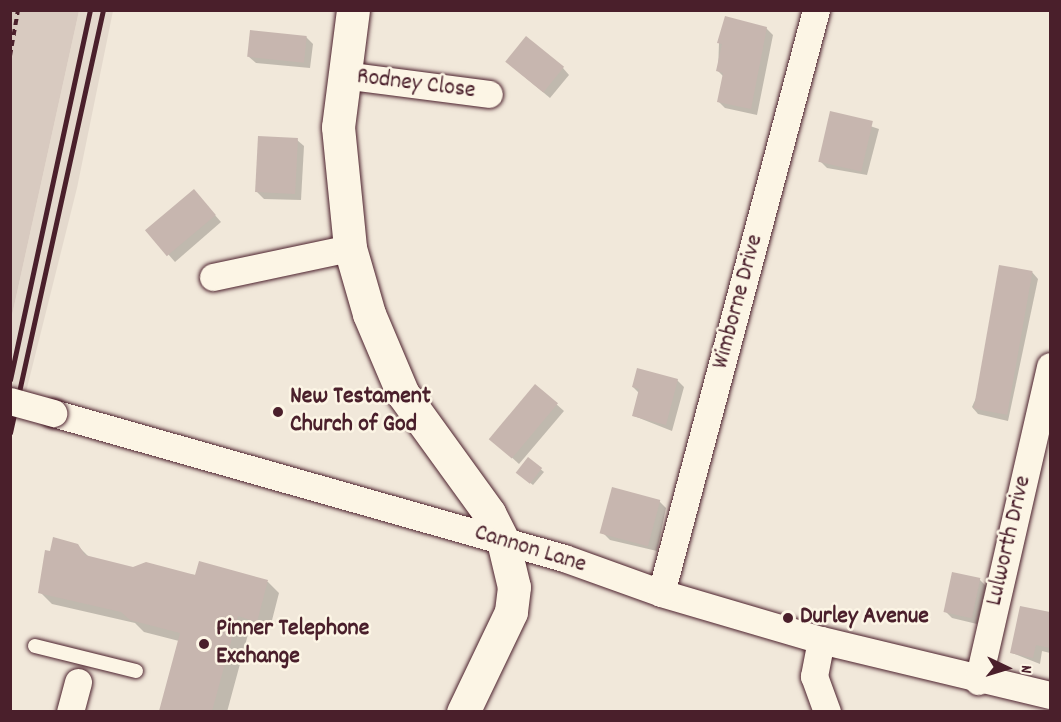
<!DOCTYPE html>
<style>
body{margin:0}
#map{position:relative;width:1061px;height:722px;overflow:hidden;background:#f1e8da;font-family:Dekko,sans-serif}
div>[style]{position:absolute}
[style*='--x']{left:calc(var(--x)*1px);top:calc(var(--y)*1px);width:calc(var(--w)*1px);rotate:calc(var(--a)*1deg)}
.built>*{inset:0;background:#e4d9cd}
.green>*{inset:0;background:#d8cac0}
.shadow>*{inset:0;background:#0003}
.building>*{inset:0;background:#c7b6af;transform-origin:0 0}
.path>*{height:4px;margin-top:-2px;transform-origin:0;background:repeating-linear-gradient(90deg,#4a1f2b 0 6px,transparent 0 10.5px)}
.roads{filter:drop-shadow(0 0 2px #4a1f2b) drop-shadow(0 0 2px #4a1f2b)}
.lane>*{height:14px;margin:-7px;padding:0 7px;transform-origin:7px;border-radius:7px;background:#fcf5e5}
.street>*{height:27px;margin:-13.5px;padding:0 13.5px;transform-origin:13.5px;border-radius:13.5px;background:#fcf5e5}
.secondary>*{height:33px;margin:-16.5px;padding:0 16.5px;transform-origin:16.5px;border-radius:16.5px;background:#fcf5e5}
.rail>*{height:4.5px;margin:-2.25px;padding:0 2.25px;transform-origin:2.25px;border-radius:2.25px;background:#4a1f2b}
.bridges{filter:drop-shadow(0 0 2px #4a1f2b) drop-shadow(0 0 2px #4a1f2b)}
.street-bridge>*{height:27px;margin:-13.5px;padding:0 13.5px;transform-origin:13.5px;border-radius:13.5px;background:#fcf5e5}
.dots>*{width:16px;height:16px;translate:-50% -50%;box-sizing:border-box;border:3px solid #fcf5e5;border-radius:50%}
span{translate:-50% -50%;white-space:nowrap;text-align:center;line-height:1.15;-webkit-text-stroke:5px #fcf5e5;paint-order:stroke}
.street-label{font-size:24px;color:#4a1f2b}
.poi-label{font-size:24px;color:#4a1f2b;font-weight:700}
.left{translate:0 -50%;text-align:left}
.frame{position:absolute;inset:0;border:12px solid #4a1f2b;pointer-events:none}
.north{position:absolute;left:977px;top:638px;width:60px;height:60px;-webkit-text-stroke:4px #fcf5e5;paint-order:stroke;rotate:94deg;font-size:16px;font-weight:700;line-height:24px;text-align:center;color:#4a1f2b}
.north::after{content:'';display:block;margin:auto;width:21px;height:27px;background:#4a1f2b;clip-path:polygon(50% 0,100% 100%,50% 72%,0 100%)}
</style>
<div id="map">
<div class="built">
<i style="clip-path:polygon(79px 11px,113px 11px,77px 188px,25px 396px,11px 392px,11px 320px)"></i>
</div>
<div class="green">
<i style="clip-path:polygon(11px 10px,79px 11px,11px 320px,10px 11px)"></i>
</div>
<div class="shadow">
<i style="clip-path:polygon(766px 28px,773px 35px,757px 115px,725px 108px,719px 102px,724px 77px,718px 71px,719px 43px)"></i>
<i style="clip-path:polygon(306px 37px,313px 44px,310px 68px,256px 63px,249px 57px)"></i>
<i style="clip-path:polygon(514px 68px,563px 68px,569px 75px,550px 98px)"></i>
<i style="clip-path:polygon(831px 113px,879px 129px,867px 175px,827px 168px,820px 161px)"></i>
<i style="clip-path:polygon(297px 140px,304px 146px,301px 200px,264px 199px,257px 192px)"></i>
<i style="clip-path:polygon(200px 198px,221px 222px,175px 262px,147px 230px)"></i>
<i style="clip-path:polygon(1032px 272px,1038px 279px,1008px 421px,978px 414px,972px 407px)"></i>
<i style="clip-path:polygon(677px 380px,684px 387px,672px 431px,634px 416px,640px 394px,633px 387px)"></i>
<i style="clip-path:polygon(536px 386px,564px 411px,519px 464px,498px 445px)"></i>
<i style="clip-path:polygon(528px 459px,544px 472px,533px 485px,520px 475px)"></i>
<i style="clip-path:polygon(659px 501px,666px 508px,657px 551px,610px 540px,603px 533px)"></i>
<i style="clip-path:polygon(77px 545px,89px 557px,134px 569px,268px 582px,279px 593px,269px 632px,250px 627px,227px 712px,160px 712px,179px 641px,144px 632px,135px 623px,52px 604px,40px 592px)"></i>
<i style="clip-path:polygon(979px 579px,986px 586px,977px 624px,952px 618px,945px 611px)"></i>
<i style="clip-path:polygon(1021px 607px,1050px 614px,1050px 653px,1042px 651px,1040px 664px,1012px 653px)"></i>
</div>
<div class="building">
<i style="clip-path:polygon(725px 16px,767px 27px,751px 109px,717px 102px,723px 73px,716px 71px,722px 44px,717px 43px)"></i>
<i style="left:250px;top:30px;width:57px;height:27px;rotate:6deg"></i>
<i style="left:526px;top:36px;width:49px;height:33px;rotate:39deg"></i>
<i style="left:830px;top:111px;width:44px;height:52px;rotate:13deg"></i>
<i style="left:258px;top:136px;width:40px;height:56px;rotate:3deg"></i>
<i style="left:194px;top:189px;width:34px;height:64px;rotate:50deg"></i>
<i style="left:999px;top:265px;width:34px;height:146px;rotate:10deg"></i>
<i style="clip-path:polygon(637px 368px,678px 379px,666px 425px,632px 416px,639px 389px,632px 387px)"></i>
<i style="left:535px;top:384px;width:30px;height:72px;rotate:40deg"></i>
<i style="left:528px;top:457px;width:18px;height:20px;rotate:38deg"></i>
<i style="left:612px;top:487px;width:50px;height:48px;rotate:15deg"></i>
<i style="clip-path:polygon(53px 537px,78px 544px,85px 555px,133px 567px,146px 562px,195px 575px,199px 561px,268px 580px,257px 622px,238px 616px,212px 711px,159px 711px,180px 633px,130px 620px,121px 612px,38px 593px,45px 550px,50px 551px)"></i>
<i style="left:952px;top:572px;width:29px;height:41px;rotate:12deg"></i>
<i style="clip-path:polygon(1020px 606px,1050px 612px,1050px 648px,1036px 645px,1033px 658px,1010px 653px)"></i>
</div>
<div class="path">
<i style="--x:10;--y:56;--w:47;--a:-80.1"></i>
</div>
<div class="roads">
<div class="lane">
<i style="--x:35;--y:646;--w:104;--a:13.9"></i>
</div>
<div class="street">
<i style="--x:343;--y:75;--w:147;--a:7.4"></i>
<i style="--x:213;--y:277;--w:140;--a:-12"></i>
<i style="--x:53;--y:413;--w:531;--a:15.84"></i>
<i style="--x:564;--y:558;--w:103;--a:19.8"></i>
<i style="--x:661;--y:593;--w:167;--a:16.4"></i>
<i style="--x:821;--y:640;--w:236;--a:13.5"></i>
<i style="--x:661;--y:593;--w:603;--a:-75.11"></i>
<i style="--x:821;--y:640;--w:37;--a:101"></i>
<i style="--x:814;--y:676;--w:38;--a:70"></i>
<i style="--x:978;--y:681;--w:323;--a:-77.1"></i>
<i style="--x:70;--y:712;--w:31;--a:-75"></i>
</div>
<div class="secondary">
<i style="--x:353;--y:10;--w:118;--a:97.3"></i>
<i style="--x:338;--y:127;--w:122;--a:84.3"></i>
<i style="--x:350;--y:248;--w:69;--a:73.9"></i>
<i style="--x:369;--y:314;--w:87;--a:67"></i>
<i style="--x:403;--y:394;--w:147;--a:54.1"></i>
<i style="--x:489;--y:513;--w:31;--a:63"></i>
<i style="--x:503;--y:541;--w:47;--a:76.6"></i>
<i style="--x:514;--y:587;--w:25;--a:97"></i>
<i style="--x:511;--y:612;--w:111;--a:115.6"></i>
</div>
</div>
<div class="rail">
<i style="--x:10;--y:380;--w:379;--a:-77.8"></i>
<i style="--x:10;--y:433;--w:433;--a:-77.6"></i>
</div>
<div class="bridges">
<div class="street-bridge">
<i style="--x:10;--y:401;--w:45;--a:15.6"></i>
</div>
</div>
<div class="dots">
<i style="left:278px;top:412px;background:#4a1f2b"></i>
<i style="left:788px;top:618px;background:#4a1f2b"></i>
<i style="left:204px;top:644px;background:#4a1f2b"></i>
</div>
<div class="street-label">
<span style="left:416px;top:85px;rotate:7deg">Rodney Close</span>
<span style="left:739px;top:302px;rotate:-75deg">Wimborne Drive</span>
<span style="left:1010px;top:541px;rotate:-77deg">Lulworth Drive</span>
<span style="left:530px;top:550px;rotate:17deg">Cannon Lane</span>
</div>
<div class="poi-label">
<span class="left" style="left:290px;top:412px">New Testament<br>Church of God</span>
<span class="left" style="left:800px;top:618px">Durley Avenue</span>
<span class="left" style="left:216px;top:644px">Pinner Telephone<br>Exchange</span>
</div>
<div class="frame"></div>
<div class="north">N</div>
</div>
